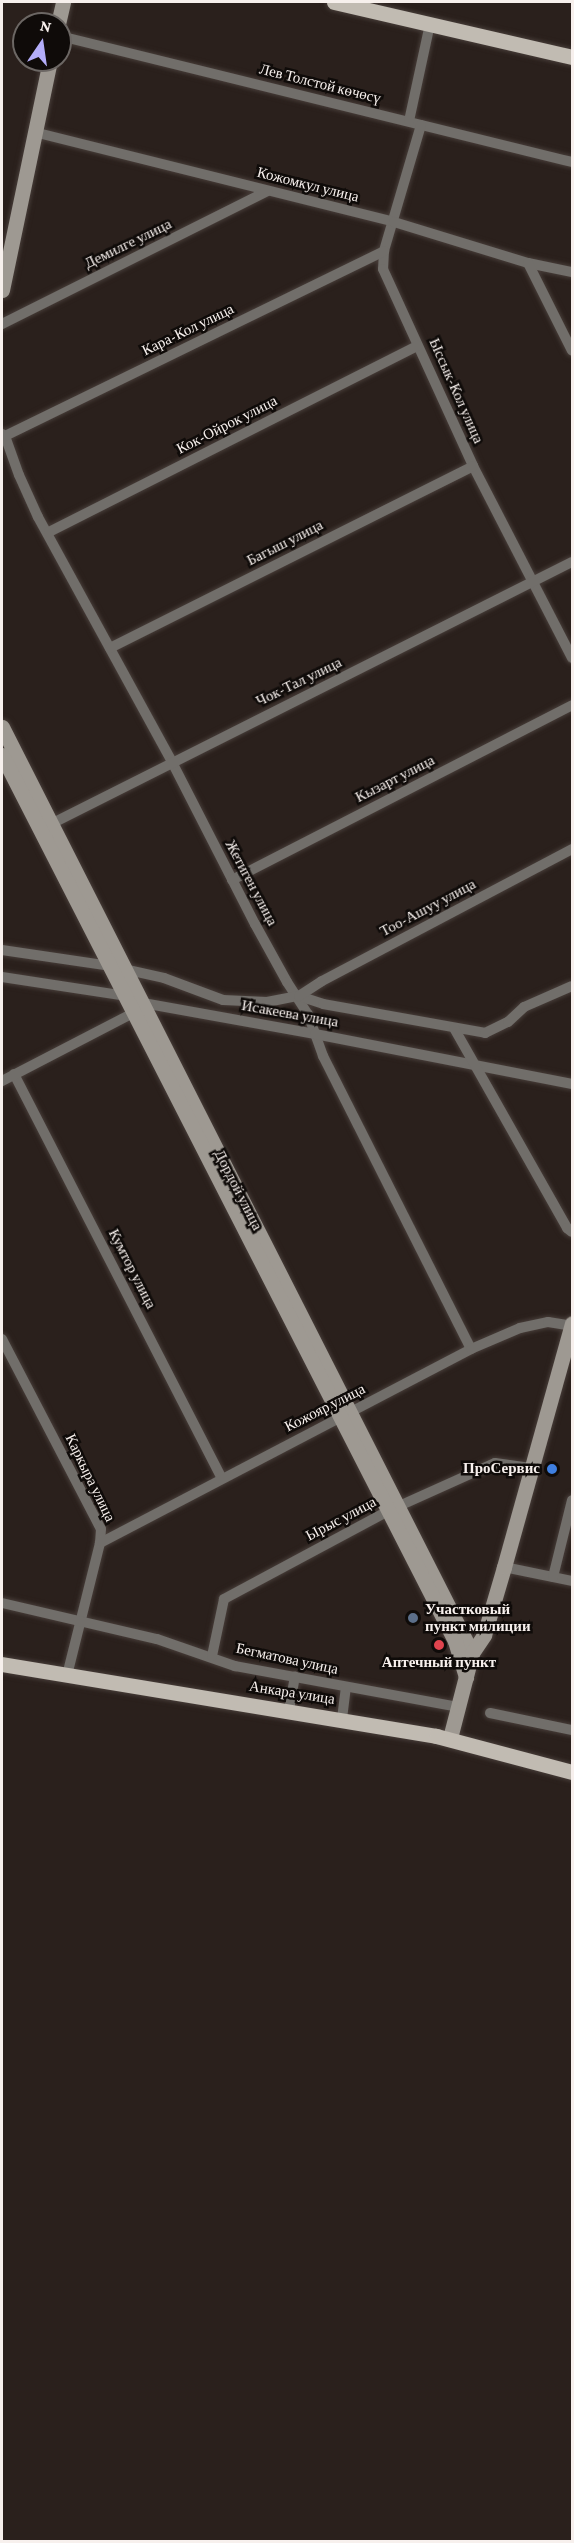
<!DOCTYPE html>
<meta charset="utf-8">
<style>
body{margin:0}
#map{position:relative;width:574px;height:2543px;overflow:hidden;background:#2a201c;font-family:"Crimson Pro",serif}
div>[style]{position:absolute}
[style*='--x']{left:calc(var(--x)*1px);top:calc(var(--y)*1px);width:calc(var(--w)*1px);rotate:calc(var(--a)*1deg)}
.roads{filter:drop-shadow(0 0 2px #473d39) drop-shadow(0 0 2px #473d39)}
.street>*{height:10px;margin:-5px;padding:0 5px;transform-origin:5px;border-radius:5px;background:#716e6a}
.secondary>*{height:15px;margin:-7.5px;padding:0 7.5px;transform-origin:7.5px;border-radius:7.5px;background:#9e9992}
.primary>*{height:15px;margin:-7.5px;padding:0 7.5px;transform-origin:7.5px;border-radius:7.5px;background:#c1bbb2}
.dots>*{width:16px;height:16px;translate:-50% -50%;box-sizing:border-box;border:3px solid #0f0b09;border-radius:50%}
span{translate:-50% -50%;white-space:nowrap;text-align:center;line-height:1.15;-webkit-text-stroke:5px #0f0b09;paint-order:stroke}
.street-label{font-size:15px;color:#f7f0ed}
.poi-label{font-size:15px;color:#f7f0ed;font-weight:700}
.right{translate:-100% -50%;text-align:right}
.left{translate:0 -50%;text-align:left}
.frame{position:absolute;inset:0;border:3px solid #f7f0ed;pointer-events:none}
.north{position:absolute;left:12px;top:12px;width:60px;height:60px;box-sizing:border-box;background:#0f0b09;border:2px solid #6c6764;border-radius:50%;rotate:13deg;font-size:16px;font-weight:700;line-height:24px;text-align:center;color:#f7f0ed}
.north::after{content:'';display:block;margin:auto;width:21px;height:27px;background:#b3adf9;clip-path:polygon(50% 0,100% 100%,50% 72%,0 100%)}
</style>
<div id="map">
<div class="roads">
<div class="street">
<i style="--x:60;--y:36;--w:527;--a:13.83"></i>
<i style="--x:409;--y:121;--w:99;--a:-77.8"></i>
<i style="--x:421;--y:125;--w:131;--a:106.4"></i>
<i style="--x:384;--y:251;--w:18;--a:93"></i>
<i style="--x:383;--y:269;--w:217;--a:65.4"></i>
<i style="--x:473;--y:466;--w:216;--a:62.7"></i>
<i style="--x:34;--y:132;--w:371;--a:14"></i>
<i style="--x:394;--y:222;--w:140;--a:17"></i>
<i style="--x:528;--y:263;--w:45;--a:11.6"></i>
<i style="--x:528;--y:263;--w:98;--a:63.4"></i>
<i style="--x:2;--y:324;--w:297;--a:-26.6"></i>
<i style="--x:2;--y:434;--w:4;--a:34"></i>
<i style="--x:5;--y:436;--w:41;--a:70.3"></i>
<i style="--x:19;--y:475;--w:46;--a:65.7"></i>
<i style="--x:38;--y:517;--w:279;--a:61.3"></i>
<i style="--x:172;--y:762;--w:182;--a:62.9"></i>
<i style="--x:255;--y:924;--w:66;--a:61.1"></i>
<i style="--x:287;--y:982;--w:38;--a:57"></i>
<i style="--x:308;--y:1014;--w:45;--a:70.3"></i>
<i style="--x:323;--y:1056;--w:328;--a:63.2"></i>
<i style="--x:5;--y:436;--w:422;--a:-26"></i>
<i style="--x:49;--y:532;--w:413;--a:-26.8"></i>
<i style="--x:110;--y:648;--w:406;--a:-26.6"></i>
<i style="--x:45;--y:827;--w:590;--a:-26.7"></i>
<i style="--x:232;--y:880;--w:382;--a:-27.2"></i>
<i style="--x:2;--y:950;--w:109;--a:8.4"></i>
<i style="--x:110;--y:966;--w:55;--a:12.5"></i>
<i style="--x:164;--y:978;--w:63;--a:20.4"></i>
<i style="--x:223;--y:1000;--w:44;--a:2.6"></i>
<i style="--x:267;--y:1002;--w:33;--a:-11"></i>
<i style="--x:299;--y:996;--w:25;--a:18"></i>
<i style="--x:323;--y:1004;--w:165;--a:10.1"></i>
<i style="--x:485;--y:1033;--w:25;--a:-26"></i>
<i style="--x:508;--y:1022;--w:22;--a:-43"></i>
<i style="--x:524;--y:1007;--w:52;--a:-23.6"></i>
<i style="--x:2;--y:977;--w:125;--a:8.7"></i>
<i style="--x:126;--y:996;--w:18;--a:22"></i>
<i style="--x:143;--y:1003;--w:175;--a:10.2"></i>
<i style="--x:315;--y:1034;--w:262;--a:11"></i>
<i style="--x:299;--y:996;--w:27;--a:-33"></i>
<i style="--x:322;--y:981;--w:283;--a:-27.8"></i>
<i style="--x:454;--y:1028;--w:230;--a:60.5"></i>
<i style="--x:567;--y:1228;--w:6;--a:39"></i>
<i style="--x:14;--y:1074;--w:454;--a:62.8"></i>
<i style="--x:2;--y:1081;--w:148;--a:-27.4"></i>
<i style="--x:2;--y:1339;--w:214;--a:62.5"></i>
<i style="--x:101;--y:1529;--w:14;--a:94"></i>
<i style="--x:100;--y:1543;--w:136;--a:104"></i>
<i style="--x:100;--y:1543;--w:419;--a:-27.6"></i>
<i style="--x:471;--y:1349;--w:53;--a:-23.2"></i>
<i style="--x:520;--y:1328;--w:29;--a:-12"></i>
<i style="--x:548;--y:1322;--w:24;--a:9"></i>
<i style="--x:504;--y:1567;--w:69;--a:11.6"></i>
<i style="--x:553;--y:1577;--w:79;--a:-76.1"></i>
<i style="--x:2;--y:1603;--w:159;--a:13.1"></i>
<i style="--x:157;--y:1639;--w:83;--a:19.1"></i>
<i style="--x:235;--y:1666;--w:227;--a:10.4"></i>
<i style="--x:212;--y:1656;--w:58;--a:-78.1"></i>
<i style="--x:224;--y:1599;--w:186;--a:-28.2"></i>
<i style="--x:388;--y:1511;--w:117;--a:-24.2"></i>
<i style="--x:495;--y:1463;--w:36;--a:8"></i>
<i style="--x:289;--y:1710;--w:34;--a:-80"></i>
<i style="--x:490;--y:1713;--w:84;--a:11.7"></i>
<i style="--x:342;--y:1719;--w:32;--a:-83"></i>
</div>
<div class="secondary">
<i style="--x:58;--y:24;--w:23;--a:-77"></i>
<i style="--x:2;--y:290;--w:235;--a:-78.2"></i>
<i style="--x:2;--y:727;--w:1038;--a:63.09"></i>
<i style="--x:2;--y:755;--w:995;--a:62.92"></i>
<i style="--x:455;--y:1641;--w:38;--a:73"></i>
<i style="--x:450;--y:1738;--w:88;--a:-75.5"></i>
<i style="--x:472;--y:1653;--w:22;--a:-56"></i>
<i style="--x:484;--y:1635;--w:71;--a:-73.6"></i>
<i style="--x:504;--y:1567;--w:253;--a:-74.4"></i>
</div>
<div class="primary">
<i style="--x:334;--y:2;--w:244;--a:13"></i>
<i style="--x:2;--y:1664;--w:440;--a:9.4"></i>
<i style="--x:436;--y:1736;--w:141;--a:14.8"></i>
</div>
</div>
<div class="dots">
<i style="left:552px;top:1469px;background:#3f7fe0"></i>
<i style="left:413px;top:1618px;background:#5c6f8a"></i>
<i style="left:439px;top:1645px;background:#e0444e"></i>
</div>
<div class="street-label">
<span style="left:320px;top:84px;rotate:14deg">Лев Толстой көчөсү</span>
<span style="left:308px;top:185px;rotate:14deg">Кожомкул улица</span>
<span style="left:128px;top:244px;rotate:-26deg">Демилге улица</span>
<span style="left:188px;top:330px;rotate:-26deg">Кара-Кол улица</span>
<span style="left:456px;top:391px;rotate:66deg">Ыссык-Кол улица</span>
<span style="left:227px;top:425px;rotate:-27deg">Кок-Ойрок улица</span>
<span style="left:285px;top:543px;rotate:-27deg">Багыш улица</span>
<span style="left:299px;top:682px;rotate:-26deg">Чок-Тал улица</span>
<span style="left:395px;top:779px;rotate:-27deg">Кызарт улица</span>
<span style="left:251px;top:883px;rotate:62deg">Жетиген улица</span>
<span style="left:428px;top:908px;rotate:-28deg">Тоо-Ашуу улица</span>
<span style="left:290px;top:1014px;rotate:10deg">Исакеева улица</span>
<span style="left:238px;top:1190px;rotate:63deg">Дордой улица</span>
<span style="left:132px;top:1269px;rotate:63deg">Кумтор улица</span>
<span style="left:325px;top:1408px;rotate:-27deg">Кожояр улица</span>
<span style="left:90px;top:1478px;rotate:64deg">Каркыра улица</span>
<span style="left:341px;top:1519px;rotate:-28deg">Ырыс улица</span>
<span style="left:287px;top:1659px;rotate:12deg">Бегматова улица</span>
<span style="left:292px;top:1693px;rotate:9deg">Анкара улица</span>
</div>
<div class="poi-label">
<span class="right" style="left:540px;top:1469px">ПроСервис</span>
<span class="left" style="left:425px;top:1618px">Участковый<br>пункт милиции</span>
<span style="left:439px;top:1663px">Аптечный пункт</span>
</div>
<div class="frame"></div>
<div class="north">N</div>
</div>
